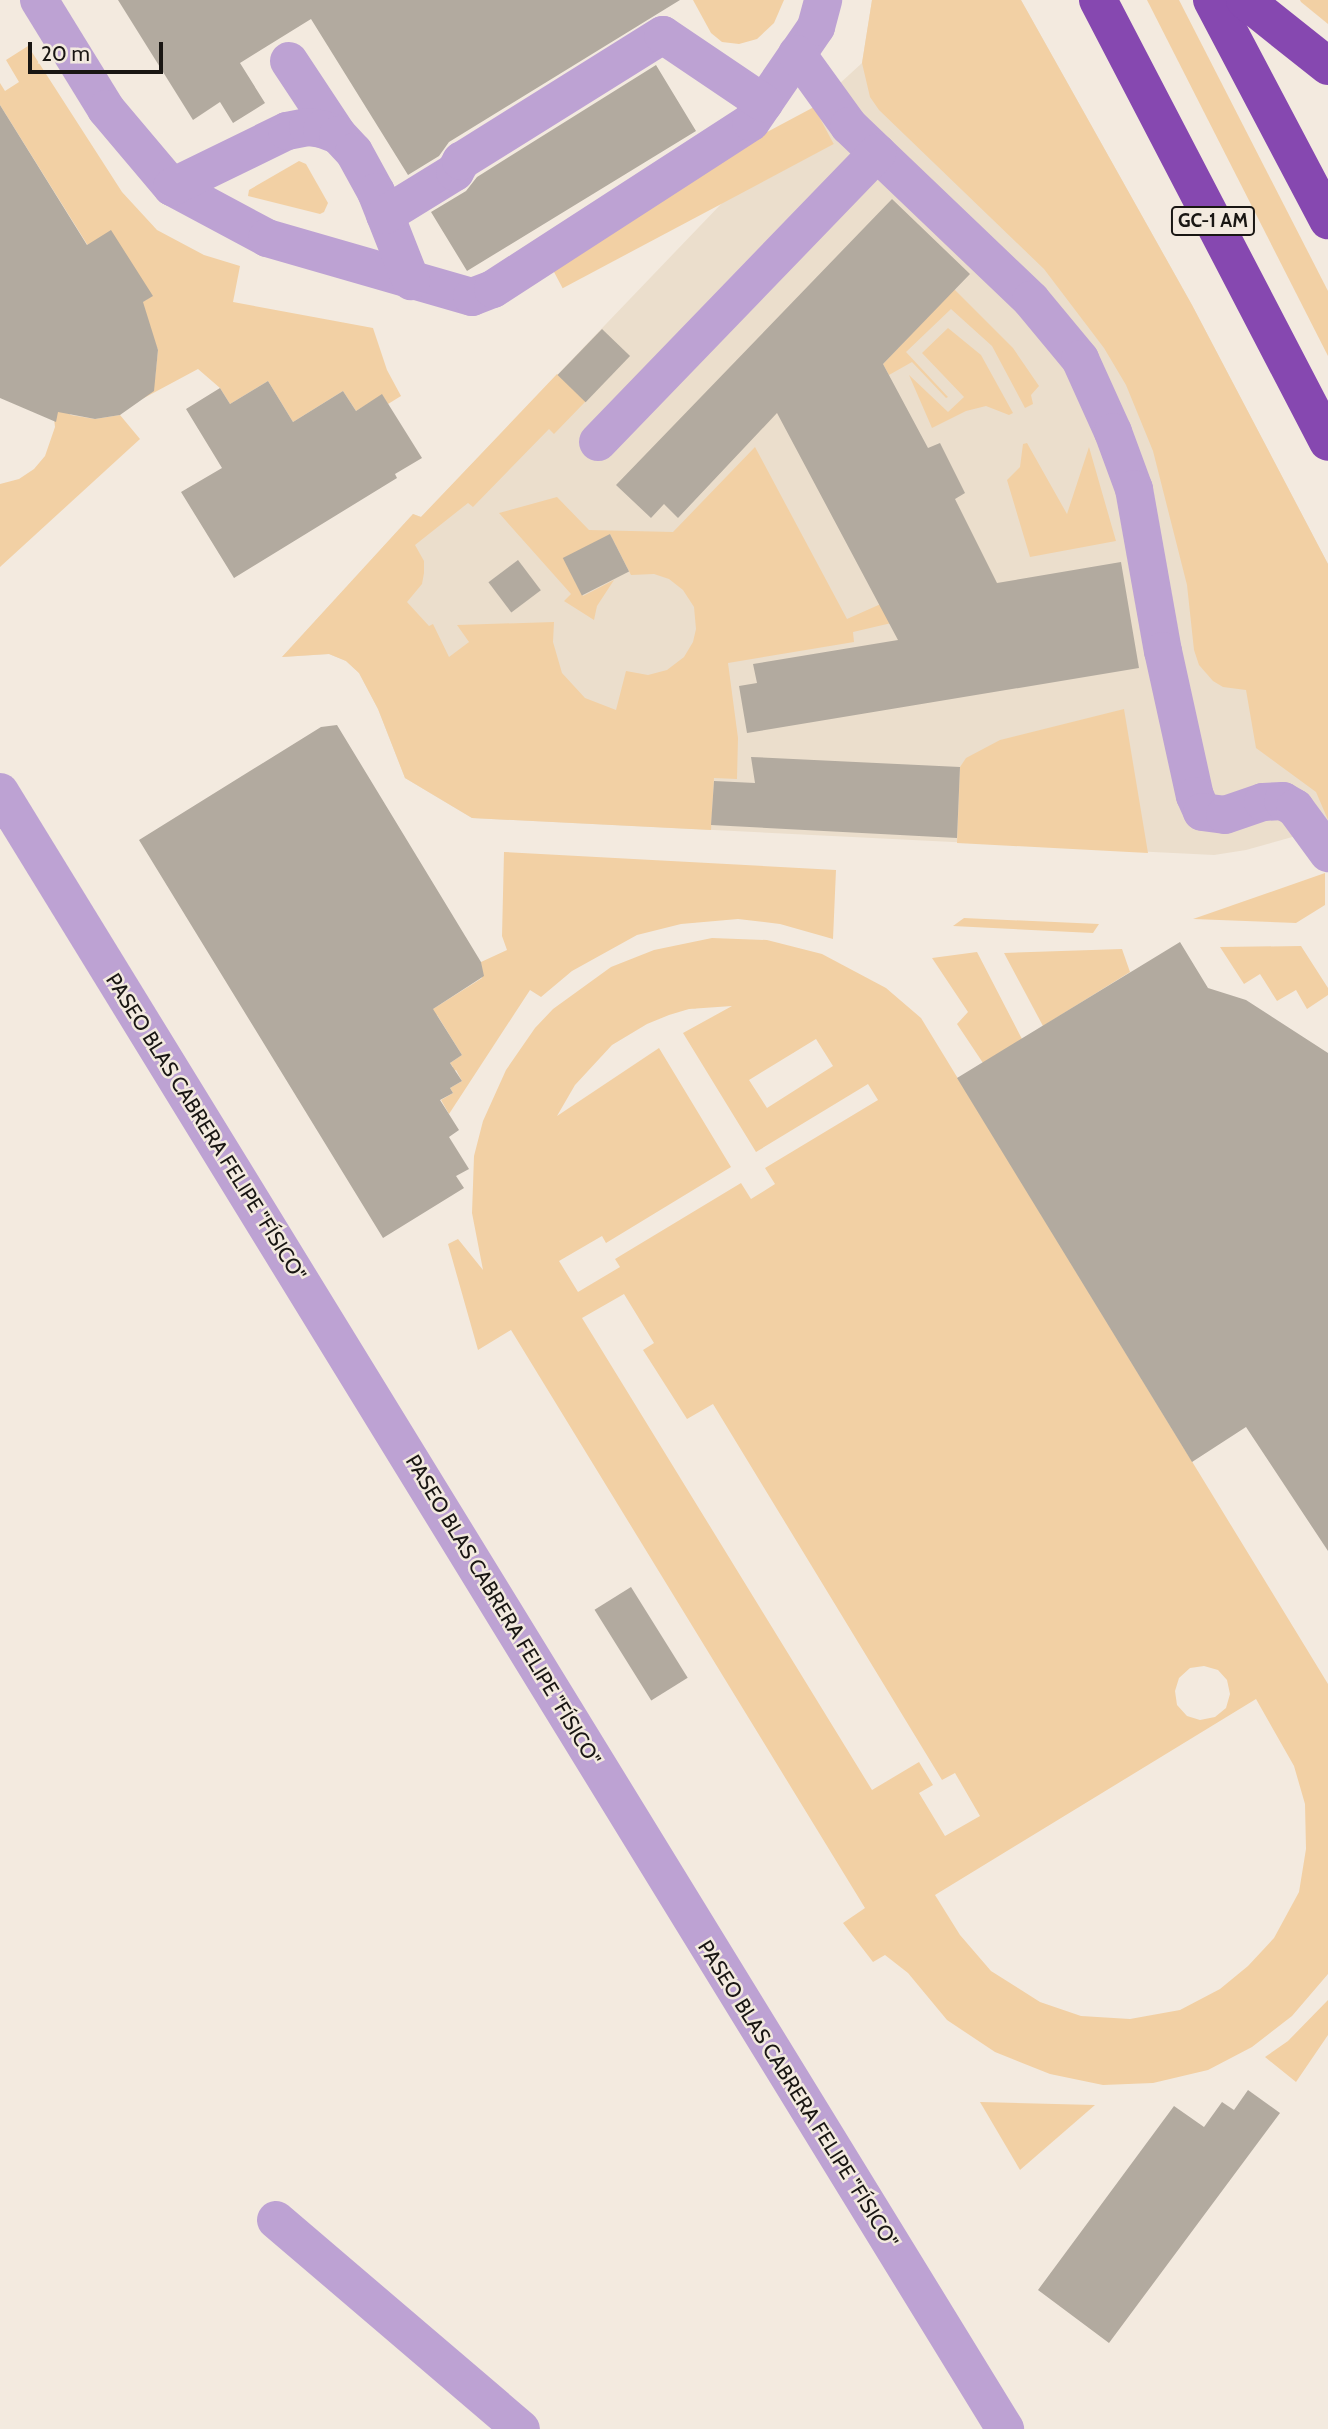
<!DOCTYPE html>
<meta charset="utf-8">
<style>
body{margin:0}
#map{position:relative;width:1328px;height:2429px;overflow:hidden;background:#f3eadf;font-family:Cabin,sans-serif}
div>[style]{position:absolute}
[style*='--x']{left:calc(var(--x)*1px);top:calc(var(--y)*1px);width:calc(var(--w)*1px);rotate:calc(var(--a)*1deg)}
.built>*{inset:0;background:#ebdecc}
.green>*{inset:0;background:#f2d0a4;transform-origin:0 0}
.building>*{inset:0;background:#b2aa9f;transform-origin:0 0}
.minor>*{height:38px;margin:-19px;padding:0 19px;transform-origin:19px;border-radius:19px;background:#bda2d3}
.highway>*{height:38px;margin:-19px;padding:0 19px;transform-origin:19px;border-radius:19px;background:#8648b0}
span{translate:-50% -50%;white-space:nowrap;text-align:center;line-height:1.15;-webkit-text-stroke:5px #f3eadf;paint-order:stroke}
.shield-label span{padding:2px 5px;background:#f3eadf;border:2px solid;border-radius:5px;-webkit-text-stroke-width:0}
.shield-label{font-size:19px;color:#191613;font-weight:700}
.street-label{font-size:21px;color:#191613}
.scale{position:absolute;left:28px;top:42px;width:135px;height:32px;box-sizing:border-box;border:4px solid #191613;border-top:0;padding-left:9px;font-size:21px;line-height:24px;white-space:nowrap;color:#191613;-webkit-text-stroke:5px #f3eadf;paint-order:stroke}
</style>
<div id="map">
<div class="built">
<i style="clip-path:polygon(872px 0,1021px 0,1192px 305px,1328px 564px,1328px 827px,1246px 850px,1214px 855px,472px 818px,405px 778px,378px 709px,359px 673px,346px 661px,329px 654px,282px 657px,413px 514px,421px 517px,814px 107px,862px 63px)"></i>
</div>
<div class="green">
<i style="clip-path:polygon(693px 0,784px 0,774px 23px,757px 39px,739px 44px,722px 42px,711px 33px)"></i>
<i style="clip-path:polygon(872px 0,1021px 0,1192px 305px,1328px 564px,1328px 820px,1316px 792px,1256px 748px,1246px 690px,1223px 687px,1213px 681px,1199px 665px,1194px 650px,1187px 585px,1153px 451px,1126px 385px,1104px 348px,1044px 269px,879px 110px,870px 97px,862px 63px)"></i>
<i style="clip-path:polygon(1147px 0,1179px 0,1328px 291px,1328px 356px)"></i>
<i style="clip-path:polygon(1300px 0,1328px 0,1328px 24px,1301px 2px)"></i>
<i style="clip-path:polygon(28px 46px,122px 192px,157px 230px,204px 255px,240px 266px,233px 302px,373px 328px,387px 370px,401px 396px,388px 404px,382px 395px,356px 411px,343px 391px,293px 422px,268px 381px,230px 404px,220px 388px,198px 369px,142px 399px,155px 378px,158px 350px,138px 305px,152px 296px,95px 257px,0 105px,0 83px,5px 91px,19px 82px,6px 60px)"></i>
<i style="left:814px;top:107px;width:42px;height:307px;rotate:62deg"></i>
<i style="clip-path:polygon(299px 161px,306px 164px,328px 203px,324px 212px,320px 214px,248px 196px,249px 190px)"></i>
<i style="clip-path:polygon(954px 289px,1013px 348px,1039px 386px,1031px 395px,1033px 404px,1025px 408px,992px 346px,951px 309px,906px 352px,948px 397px,946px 398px,912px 362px,889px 375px,883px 364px)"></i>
<i style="clip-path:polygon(948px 328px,981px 355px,1013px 413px,1009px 415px,986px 406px,966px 411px,932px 428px,909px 375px,948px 412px,964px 397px,922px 353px)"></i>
<i style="clip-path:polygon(557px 374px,586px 401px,554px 434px,549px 429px,473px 507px,468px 503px,415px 545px,424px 561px,424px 573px,422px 584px,407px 602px,429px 626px,433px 624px,449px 657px,469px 642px,457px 625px,554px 622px,553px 642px,562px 673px,585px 698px,616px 710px,626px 671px,648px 675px,667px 670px,684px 657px,693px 642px,696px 629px,694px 607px,683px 590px,669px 579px,654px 574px,631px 575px,610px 534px,572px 576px,583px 596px,614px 580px,597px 606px,594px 620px,564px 601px,571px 594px,499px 513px,557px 497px,589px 530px,673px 532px,755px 447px,847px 619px,928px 583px,934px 613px,853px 632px,854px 642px,728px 663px,738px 738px,737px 779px,714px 778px,711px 830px,472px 818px,405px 778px,378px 709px,359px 673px,346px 661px,329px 654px,282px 657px,413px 514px,421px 517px)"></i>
<i style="clip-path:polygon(52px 401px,71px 415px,95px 419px,120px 415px,140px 439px,0 567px,0 484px,19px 479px,34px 469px,45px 456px,55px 427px)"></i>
<i style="clip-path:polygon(1027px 443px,1067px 514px,1089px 447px,1116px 541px,1030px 557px,1007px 480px,1020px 467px,1023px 444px)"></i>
<i style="clip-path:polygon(1124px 709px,1148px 853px,957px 843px,960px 767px,966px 758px,1000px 740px)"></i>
<i style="clip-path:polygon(504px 852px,836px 870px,833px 939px,780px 924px,738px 919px,681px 924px,637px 935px,572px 971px,541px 997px,530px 990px,449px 1114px,441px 1100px,453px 1093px,450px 1088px,462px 1081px,456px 1070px,444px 1077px,453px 1067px,450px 1063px,462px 1055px,437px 1015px,425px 1014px,482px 978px,481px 962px,507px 950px,502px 936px)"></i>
<i style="clip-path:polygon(1325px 873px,1325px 905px,1296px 923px,1193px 919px)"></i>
<i style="clip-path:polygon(964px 918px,1099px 924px,1093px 933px,953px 926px)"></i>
<i style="clip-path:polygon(evenodd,712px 938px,767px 940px,822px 954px,886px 988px,921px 1018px,1328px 1684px,1328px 1974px,1292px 2016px,1252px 2047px,1208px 2070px,1153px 2083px,1103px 2085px,1050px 2074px,995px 2052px,947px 2020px,908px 1973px,885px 1955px,873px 1962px,843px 1923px,865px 1908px,511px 1330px,478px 1350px,448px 1244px,458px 1239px,483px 1270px,472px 1213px,474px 1156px,483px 1121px,506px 1070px,535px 1028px,553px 1009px,611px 967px,654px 950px,712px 938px,732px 1006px,683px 1033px,756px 1152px,868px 1084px,878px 1100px,765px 1168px,775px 1184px,751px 1199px,741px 1183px,615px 1259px,620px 1267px,578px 1292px,559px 1261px,602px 1236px,606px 1243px,731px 1167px,659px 1048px,557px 1116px,575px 1085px,612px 1045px,647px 1024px,669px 1015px,689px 1009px,732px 1006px,712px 938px,816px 1039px,833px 1066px,767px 1108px,749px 1080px,816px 1039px,712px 938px,624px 1294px,654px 1343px,643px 1350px,687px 1419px,713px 1404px,942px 1780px,955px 1773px,980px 1816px,945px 1836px,919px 1793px,933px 1785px,919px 1762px,872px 1790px,582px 1318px,624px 1294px,712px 938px,1204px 1666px,1218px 1670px,1227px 1680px,1230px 1694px,1226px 1708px,1215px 1717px,1200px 1720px,1187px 1716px,1177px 1705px,1175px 1691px,1179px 1678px,1190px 1668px,1204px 1666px,712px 938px,1256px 1699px,1294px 1766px,1305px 1804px,1306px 1849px,1299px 1892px,1274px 1938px,1248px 1966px,1220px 1989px,1180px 2010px,1130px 2019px,1081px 2016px,1040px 2002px,991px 1971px,960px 1935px,935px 1895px,1256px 1699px)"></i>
<i style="clip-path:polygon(1301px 946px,1328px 988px,1328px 995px,1307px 1009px,1296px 990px,1277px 1001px,1260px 974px,1244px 984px,1220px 947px)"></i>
<i style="clip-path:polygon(1122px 949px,1130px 972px,1043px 1026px,1004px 953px)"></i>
<i style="clip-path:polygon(977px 952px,1022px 1039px,983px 1063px,957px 1024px,968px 1012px,932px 958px)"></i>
<i style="clip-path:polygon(1328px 2000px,1328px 2035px,1296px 2082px,1265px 2057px,1288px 2041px)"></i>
<i style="clip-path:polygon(980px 2102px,1095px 2105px,1020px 2170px)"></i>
</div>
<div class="building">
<i style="clip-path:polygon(118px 0,680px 0,449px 142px,439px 156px,408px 175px,311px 19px,240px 63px,265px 103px,233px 123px,220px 102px,193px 120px)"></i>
<i style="clip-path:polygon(656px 65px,696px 131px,467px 271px,431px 212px,466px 191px,477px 177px)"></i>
<i style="clip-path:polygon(0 105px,87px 245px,111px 230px,153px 296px,143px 302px,158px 350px,154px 391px,120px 415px,95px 419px,58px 412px,56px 422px,0 398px)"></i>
<i style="clip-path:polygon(892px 199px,970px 274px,883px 364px,928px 448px,940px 443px,965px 493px,955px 499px,997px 583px,1121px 562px,1139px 668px,747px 733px,739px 686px,757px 683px,753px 664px,898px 640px,777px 413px,678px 518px,664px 504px,651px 518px,616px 485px)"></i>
<i style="left:602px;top:329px;width:39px;height:64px;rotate:44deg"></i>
<i style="clip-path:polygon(268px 381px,293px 422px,343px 391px,356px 411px,382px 394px,422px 458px,395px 474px,397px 478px,234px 578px,181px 492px,222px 468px,186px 409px,220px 388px,230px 404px)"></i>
<i style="left:610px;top:534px;width:42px;height:53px;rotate:63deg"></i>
<i style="left:518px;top:560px;width:38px;height:37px;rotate:53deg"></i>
<i style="clip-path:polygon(337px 725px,481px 962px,484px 976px,433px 1009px,462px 1055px,450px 1063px,462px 1081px,450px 1088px,453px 1093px,440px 1100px,459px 1130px,449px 1137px,469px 1169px,456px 1176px,464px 1188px,383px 1238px,139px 840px,321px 727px)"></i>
<i style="clip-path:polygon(751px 757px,960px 767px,957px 838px,711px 825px,714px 781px,755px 783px)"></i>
<i style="clip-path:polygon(1180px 942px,1208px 988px,1246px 1000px,1328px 1053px,1328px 1551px,1246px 1427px,1192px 1462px,957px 1078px)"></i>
<i style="left:631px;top:1587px;width:107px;height:43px;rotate:58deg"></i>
<i style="clip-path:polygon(1248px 2090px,1280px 2113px,1109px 2343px,1038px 2290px,1174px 2106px,1204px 2127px,1222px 2102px,1234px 2110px)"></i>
</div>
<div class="minor">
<i style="--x:39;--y:0;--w:128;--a:58.4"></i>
<i style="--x:106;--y:109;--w:102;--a:49.8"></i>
<i style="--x:172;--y:187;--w:108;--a:28.2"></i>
<i style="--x:267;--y:238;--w:213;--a:16.1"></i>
<i style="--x:472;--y:297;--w:22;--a:-21"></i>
<i style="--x:493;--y:289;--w:307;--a:-32.9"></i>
<i style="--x:751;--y:122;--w:115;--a:-55.6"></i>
<i style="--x:816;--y:27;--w:28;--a:-75"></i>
<i style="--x:797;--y:54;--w:89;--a:54.2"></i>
<i style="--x:849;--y:126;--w:252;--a:43.7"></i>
<i style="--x:1031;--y:300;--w:77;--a:50.3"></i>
<i style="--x:1080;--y:359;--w:80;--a:65.7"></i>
<i style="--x:1113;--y:432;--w:61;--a:69.8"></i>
<i style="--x:1134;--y:489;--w:165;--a:79.9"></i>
<i style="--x:1163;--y:651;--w:148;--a:77.6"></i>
<i style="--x:1195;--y:796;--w:17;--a:66"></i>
<i style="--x:1202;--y:812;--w:23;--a:7"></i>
<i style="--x:1225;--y:815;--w:40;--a:-18.9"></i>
<i style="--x:1263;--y:802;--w:20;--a:-3"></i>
<i style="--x:1283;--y:801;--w:14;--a:30"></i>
<i style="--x:1295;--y:808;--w:56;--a:53.7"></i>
<i style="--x:289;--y:61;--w:89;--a:56.5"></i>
<i style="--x:172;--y:187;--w:128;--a:-26"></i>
<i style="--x:287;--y:131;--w:21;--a:-11"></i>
<i style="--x:308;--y:127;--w:14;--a:8"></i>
<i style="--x:322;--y:129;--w:17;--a:21"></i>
<i style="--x:338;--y:135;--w:23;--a:47"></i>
<i style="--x:354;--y:152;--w:46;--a:61.2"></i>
<i style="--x:376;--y:192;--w:96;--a:68.5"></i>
<i style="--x:385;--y:215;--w:82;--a:-31.6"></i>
<i style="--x:455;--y:172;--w:13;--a:-61"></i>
<i style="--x:461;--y:161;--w:238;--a:-32"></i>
<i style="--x:663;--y:35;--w:122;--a:34"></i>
<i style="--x:598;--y:442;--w:402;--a:-46"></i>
<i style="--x:0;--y:792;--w:1921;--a:58.45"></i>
<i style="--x:276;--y:2220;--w:322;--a:40.5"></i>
</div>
<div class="highway">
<i style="--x:1098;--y:0;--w:498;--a:62.5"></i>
<i style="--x:1212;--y:0;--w:249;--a:62.2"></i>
<i style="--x:1245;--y:0;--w:106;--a:38.5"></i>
</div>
<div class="shield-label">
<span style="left:1213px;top:221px">GC-1 AM</span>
</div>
<div class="street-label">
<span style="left:206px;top:1127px;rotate:58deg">PASEO BLAS CABRERA FELIPE "FÍSICO"</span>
<span style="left:503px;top:1610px;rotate:59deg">PASEO BLAS CABRERA FELIPE "FÍSICO"</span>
<span style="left:798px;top:2094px;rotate:58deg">PASEO BLAS CABRERA FELIPE "FÍSICO"</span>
</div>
<div class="scale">20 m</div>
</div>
